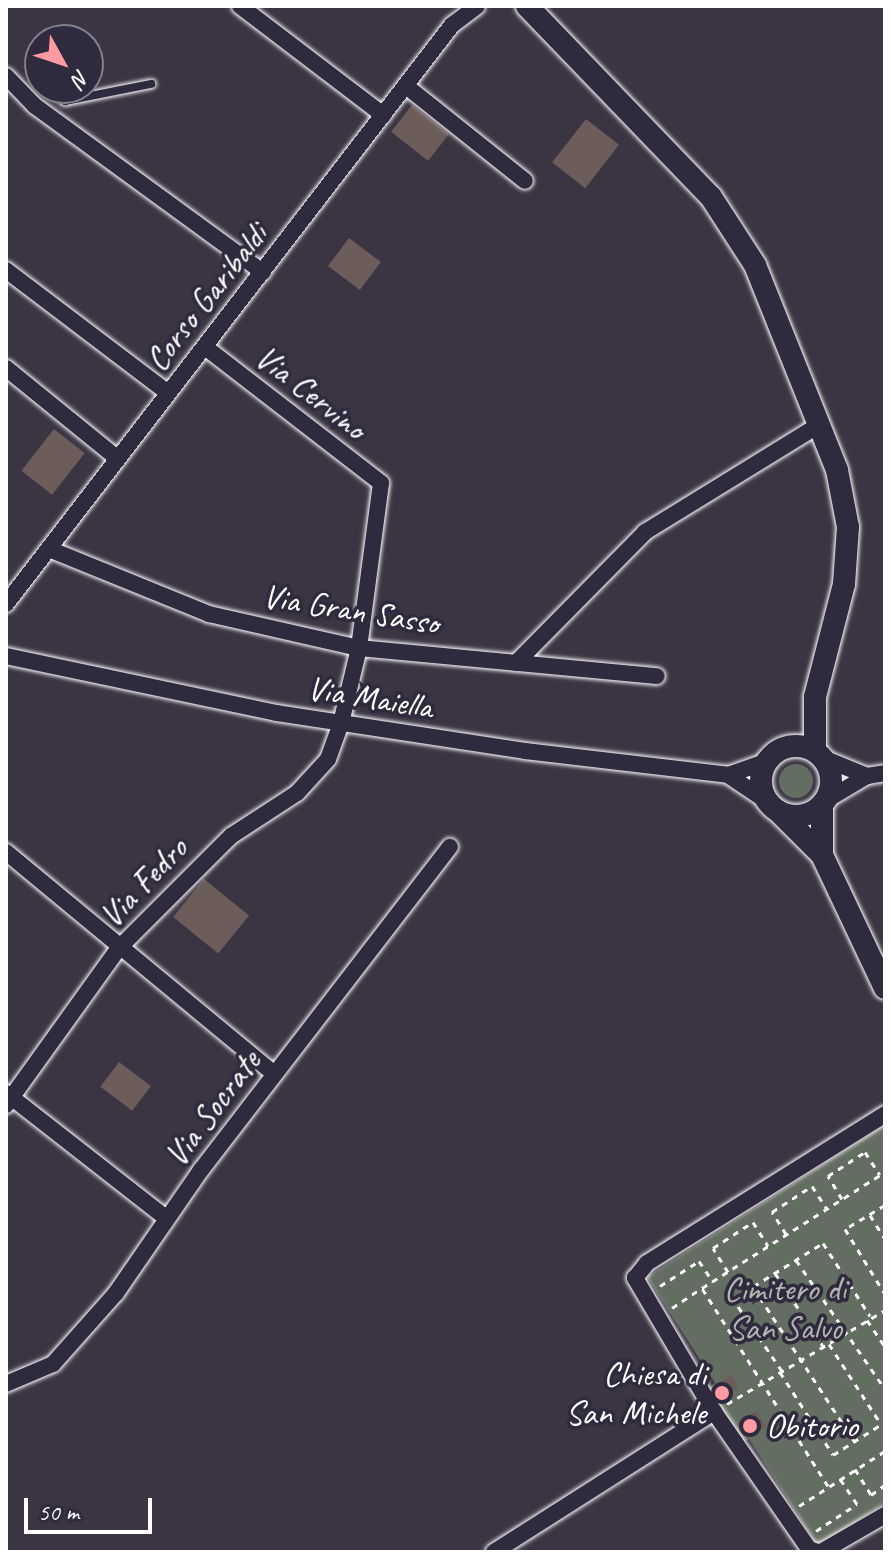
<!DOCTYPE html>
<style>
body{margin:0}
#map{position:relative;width:891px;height:1558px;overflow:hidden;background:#3b3443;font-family:Caveat,sans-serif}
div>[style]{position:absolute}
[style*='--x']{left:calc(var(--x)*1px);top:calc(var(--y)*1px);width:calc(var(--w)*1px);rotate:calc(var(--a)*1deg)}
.green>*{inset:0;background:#636d61}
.round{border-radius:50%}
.building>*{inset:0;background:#6c5c5a;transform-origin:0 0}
.path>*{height:3px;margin-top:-1.5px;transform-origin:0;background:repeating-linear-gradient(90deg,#fff 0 6px,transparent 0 12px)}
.roads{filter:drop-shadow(0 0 2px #fff) drop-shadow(0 0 2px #fff)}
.lane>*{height:8px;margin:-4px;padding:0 4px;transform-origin:4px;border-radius:4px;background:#2f2a3d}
.street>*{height:16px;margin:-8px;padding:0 8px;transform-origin:8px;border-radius:8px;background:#2f2a3d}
.secondary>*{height:22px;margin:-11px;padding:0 11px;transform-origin:11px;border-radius:11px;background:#2f2a3d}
.secondary>.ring{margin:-11px;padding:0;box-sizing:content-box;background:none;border:22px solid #2f2a3d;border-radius:50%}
.dots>*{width:22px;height:22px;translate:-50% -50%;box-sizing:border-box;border:4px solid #2f2a3d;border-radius:50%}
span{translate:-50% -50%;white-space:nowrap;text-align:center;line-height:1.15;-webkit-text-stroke:7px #2f2a3d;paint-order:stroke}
.street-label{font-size:34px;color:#fff}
.park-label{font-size:34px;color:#b1b6b0}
.poi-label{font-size:34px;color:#fff}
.right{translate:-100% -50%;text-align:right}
.left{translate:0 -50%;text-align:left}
.frame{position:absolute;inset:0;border:8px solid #fff;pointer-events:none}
.north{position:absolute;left:24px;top:24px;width:80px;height:80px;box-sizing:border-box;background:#2f2a3d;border:2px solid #827f8b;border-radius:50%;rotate:130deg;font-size:22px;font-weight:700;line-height:32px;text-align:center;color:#fff}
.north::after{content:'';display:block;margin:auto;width:28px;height:36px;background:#ff9aa2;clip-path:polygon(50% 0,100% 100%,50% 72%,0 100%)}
.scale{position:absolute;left:24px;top:1498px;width:128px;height:36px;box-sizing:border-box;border:4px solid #fff;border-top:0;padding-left:10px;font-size:24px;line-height:28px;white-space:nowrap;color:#fff;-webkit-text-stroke:6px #2f2a3d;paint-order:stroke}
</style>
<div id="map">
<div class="green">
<i class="round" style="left:779px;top:764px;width:34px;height:34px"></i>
<i style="clip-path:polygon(885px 1125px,885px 1503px,818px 1546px,749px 1439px,738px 1445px,704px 1391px,715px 1383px,647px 1277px)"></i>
</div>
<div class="building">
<i style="left:412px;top:105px;width:47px;height:34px;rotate:38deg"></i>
<i style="left:586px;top:119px;width:42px;height:55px;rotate:38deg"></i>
<i style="left:349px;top:238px;width:40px;height:35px;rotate:37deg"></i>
<i style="left:54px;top:429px;width:39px;height:53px;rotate:38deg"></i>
<i style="left:204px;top:879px;width:58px;height:49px;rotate:39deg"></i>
<i style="left:119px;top:1062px;width:40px;height:31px;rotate:37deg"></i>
<i style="left:731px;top:1375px;width:15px;height:22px;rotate:58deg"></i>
<i style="left:756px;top:1411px;width:18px;height:24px;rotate:56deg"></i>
</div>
<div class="path">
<i style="--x:885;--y:1140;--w:2;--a:90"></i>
<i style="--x:842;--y:1199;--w:27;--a:-121"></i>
<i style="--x:828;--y:1176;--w:44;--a:-33"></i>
<i style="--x:865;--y:1152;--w:27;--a:57"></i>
<i style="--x:885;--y:1205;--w:47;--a:149"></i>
<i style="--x:845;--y:1229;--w:76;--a:58.4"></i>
<i style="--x:870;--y:1215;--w:28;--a:58"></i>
<i style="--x:786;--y:1234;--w:26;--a:-122"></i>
<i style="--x:772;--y:1212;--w:48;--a:-33"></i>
<i style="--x:812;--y:1186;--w:27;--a:57"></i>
<i style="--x:796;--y:1260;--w:157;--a:55.4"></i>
<i style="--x:728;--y:1272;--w:28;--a:-122"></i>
<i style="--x:713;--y:1248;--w:48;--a:-33"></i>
<i style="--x:753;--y:1222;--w:28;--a:58"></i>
<i style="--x:775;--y:1273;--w:87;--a:56.7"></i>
<i style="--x:660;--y:1286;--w:46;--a:-32.7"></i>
<i style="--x:699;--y:1261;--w:25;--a:56"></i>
<i style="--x:753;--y:1287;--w:184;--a:56.7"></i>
<i style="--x:672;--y:1308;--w:36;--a:-34"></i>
<i style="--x:867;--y:1320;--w:32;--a:56"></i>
<i style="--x:829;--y:1344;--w:95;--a:57"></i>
<i style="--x:782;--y:1371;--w:87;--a:-124.2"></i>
<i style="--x:733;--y:1299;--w:106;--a:-31.9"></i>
<i style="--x:823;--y:1243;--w:87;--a:57.2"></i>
<i style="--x:780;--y:1372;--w:98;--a:57.4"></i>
<i style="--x:833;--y:1455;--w:62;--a:-32.4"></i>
<i style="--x:727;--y:1404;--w:184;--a:-30.7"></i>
<i style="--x:855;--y:1469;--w:31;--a:58"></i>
<i style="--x:871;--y:1495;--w:17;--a:-36"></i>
<i style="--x:828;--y:1486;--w:235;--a:-122.5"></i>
<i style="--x:702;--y:1288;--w:217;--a:-32.4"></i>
<i style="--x:799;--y:1506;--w:102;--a:-32.6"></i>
<i style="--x:816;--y:1531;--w:49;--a:-33.4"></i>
<i style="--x:857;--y:1504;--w:30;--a:-124"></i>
</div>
<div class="roads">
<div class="lane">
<i style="--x:49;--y:88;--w:21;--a:39"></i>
<i style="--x:65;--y:101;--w:88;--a:-11.2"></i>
</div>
<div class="street">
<i style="--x:240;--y:6;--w:180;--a:37.3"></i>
<i style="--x:6;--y:76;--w:42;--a:46"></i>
<i style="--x:35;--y:106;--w:282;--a:36.1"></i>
<i style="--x:406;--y:86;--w:152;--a:38.6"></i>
<i style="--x:6;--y:270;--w:203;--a:37.2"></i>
<i style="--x:6;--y:368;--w:144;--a:39.1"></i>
<i style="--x:49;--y:549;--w:173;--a:22.1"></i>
<i style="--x:209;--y:614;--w:154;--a:12.8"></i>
<i style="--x:359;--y:648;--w:299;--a:5.4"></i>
<i style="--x:6;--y:604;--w:731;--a:-52.39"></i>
<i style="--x:452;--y:25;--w:31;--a:-37"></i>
<i style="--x:6;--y:656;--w:277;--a:11.9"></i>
<i style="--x:277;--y:713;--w:251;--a:8.7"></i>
<i style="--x:525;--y:751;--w:204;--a:6.7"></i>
<i style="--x:728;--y:775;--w:42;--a:-19.3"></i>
<i style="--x:516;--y:663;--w:184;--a:-45.4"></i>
<i style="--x:645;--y:532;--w:204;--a:-31.6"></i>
<i style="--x:823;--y:758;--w:48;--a:22.2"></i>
<i style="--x:728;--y:775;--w:48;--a:34"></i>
<i style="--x:825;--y:801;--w:49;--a:-30.8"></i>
<i style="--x:867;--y:776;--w:18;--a:-9"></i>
<i style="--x:6;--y:852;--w:348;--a:39.6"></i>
<i style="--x:6;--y:1093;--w:203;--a:38"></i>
<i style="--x:6;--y:1105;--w:193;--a:-54.3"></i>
<i style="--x:119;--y:948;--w:158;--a:-45"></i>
<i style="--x:231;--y:836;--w:79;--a:-33.1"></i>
<i style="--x:297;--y:793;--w:46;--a:-47.6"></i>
<i style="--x:328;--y:759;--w:38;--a:-70"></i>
<i style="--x:341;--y:723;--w:77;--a:-76.5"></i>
<i style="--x:359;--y:648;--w:166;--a:-82.4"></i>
<i style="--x:381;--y:483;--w:222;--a:-142.3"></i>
<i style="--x:6;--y:1384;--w:51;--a:-23.1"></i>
<i style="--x:53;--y:1364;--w:95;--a:-48.4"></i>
<i style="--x:116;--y:1293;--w:150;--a:-55.4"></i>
<i style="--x:201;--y:1170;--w:408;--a:-52.4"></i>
<i style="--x:494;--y:1552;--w:261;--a:-32.5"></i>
<i style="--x:818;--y:1552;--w:9;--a:-162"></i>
<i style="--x:809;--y:1549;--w:167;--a:-124.7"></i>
<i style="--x:714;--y:1412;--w:156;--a:-120.5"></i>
<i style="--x:635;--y:1278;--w:19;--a:-51"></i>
<i style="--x:647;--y:1263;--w:281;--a:-32"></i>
<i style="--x:821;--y:1552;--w:74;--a:-30"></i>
</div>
<div class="secondary">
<i style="--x:527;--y:6;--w:265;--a:46.1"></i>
<i style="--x:711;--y:197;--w:81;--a:57.1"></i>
<i style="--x:755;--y:265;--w:221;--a:68.2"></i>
<i style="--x:837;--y:470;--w:58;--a:79.1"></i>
<i style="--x:848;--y:527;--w:57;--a:94"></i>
<i style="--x:844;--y:584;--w:117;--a:104.4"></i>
<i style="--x:815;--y:697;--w:54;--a:90"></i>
<i class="ring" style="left:761px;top:746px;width:48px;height:48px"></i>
<i style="--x:822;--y:805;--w:50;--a:90"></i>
<i style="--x:822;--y:855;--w:147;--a:64.7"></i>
<i style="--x:778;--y:811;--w:62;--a:45"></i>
</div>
</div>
<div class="dots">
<i style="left:722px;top:1393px;background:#ff9aa2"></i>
<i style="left:750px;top:1426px;background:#ff9aa2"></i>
</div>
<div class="street-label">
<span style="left:206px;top:297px;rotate:-52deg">Corso Garibaldi</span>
<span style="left:311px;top:392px;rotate:38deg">Via Cervino</span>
<span style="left:351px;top:609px;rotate:9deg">Via Gran Sasso</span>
<span style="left:370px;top:697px;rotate:9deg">Via Maiella</span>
<span style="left:143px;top:882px;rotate:-46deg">Via Fedro</span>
<span style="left:212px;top:1108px;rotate:-53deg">Via Socrate</span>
</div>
<div class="park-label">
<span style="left:785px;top:1308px">Cimitero di<br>San Salvo</span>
</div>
<div class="poi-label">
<span class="right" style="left:706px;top:1393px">Chiesa di<br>San Michele</span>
<span class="left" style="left:766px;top:1426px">Obitorio</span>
</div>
<div class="frame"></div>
<div class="north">N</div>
<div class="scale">50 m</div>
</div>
